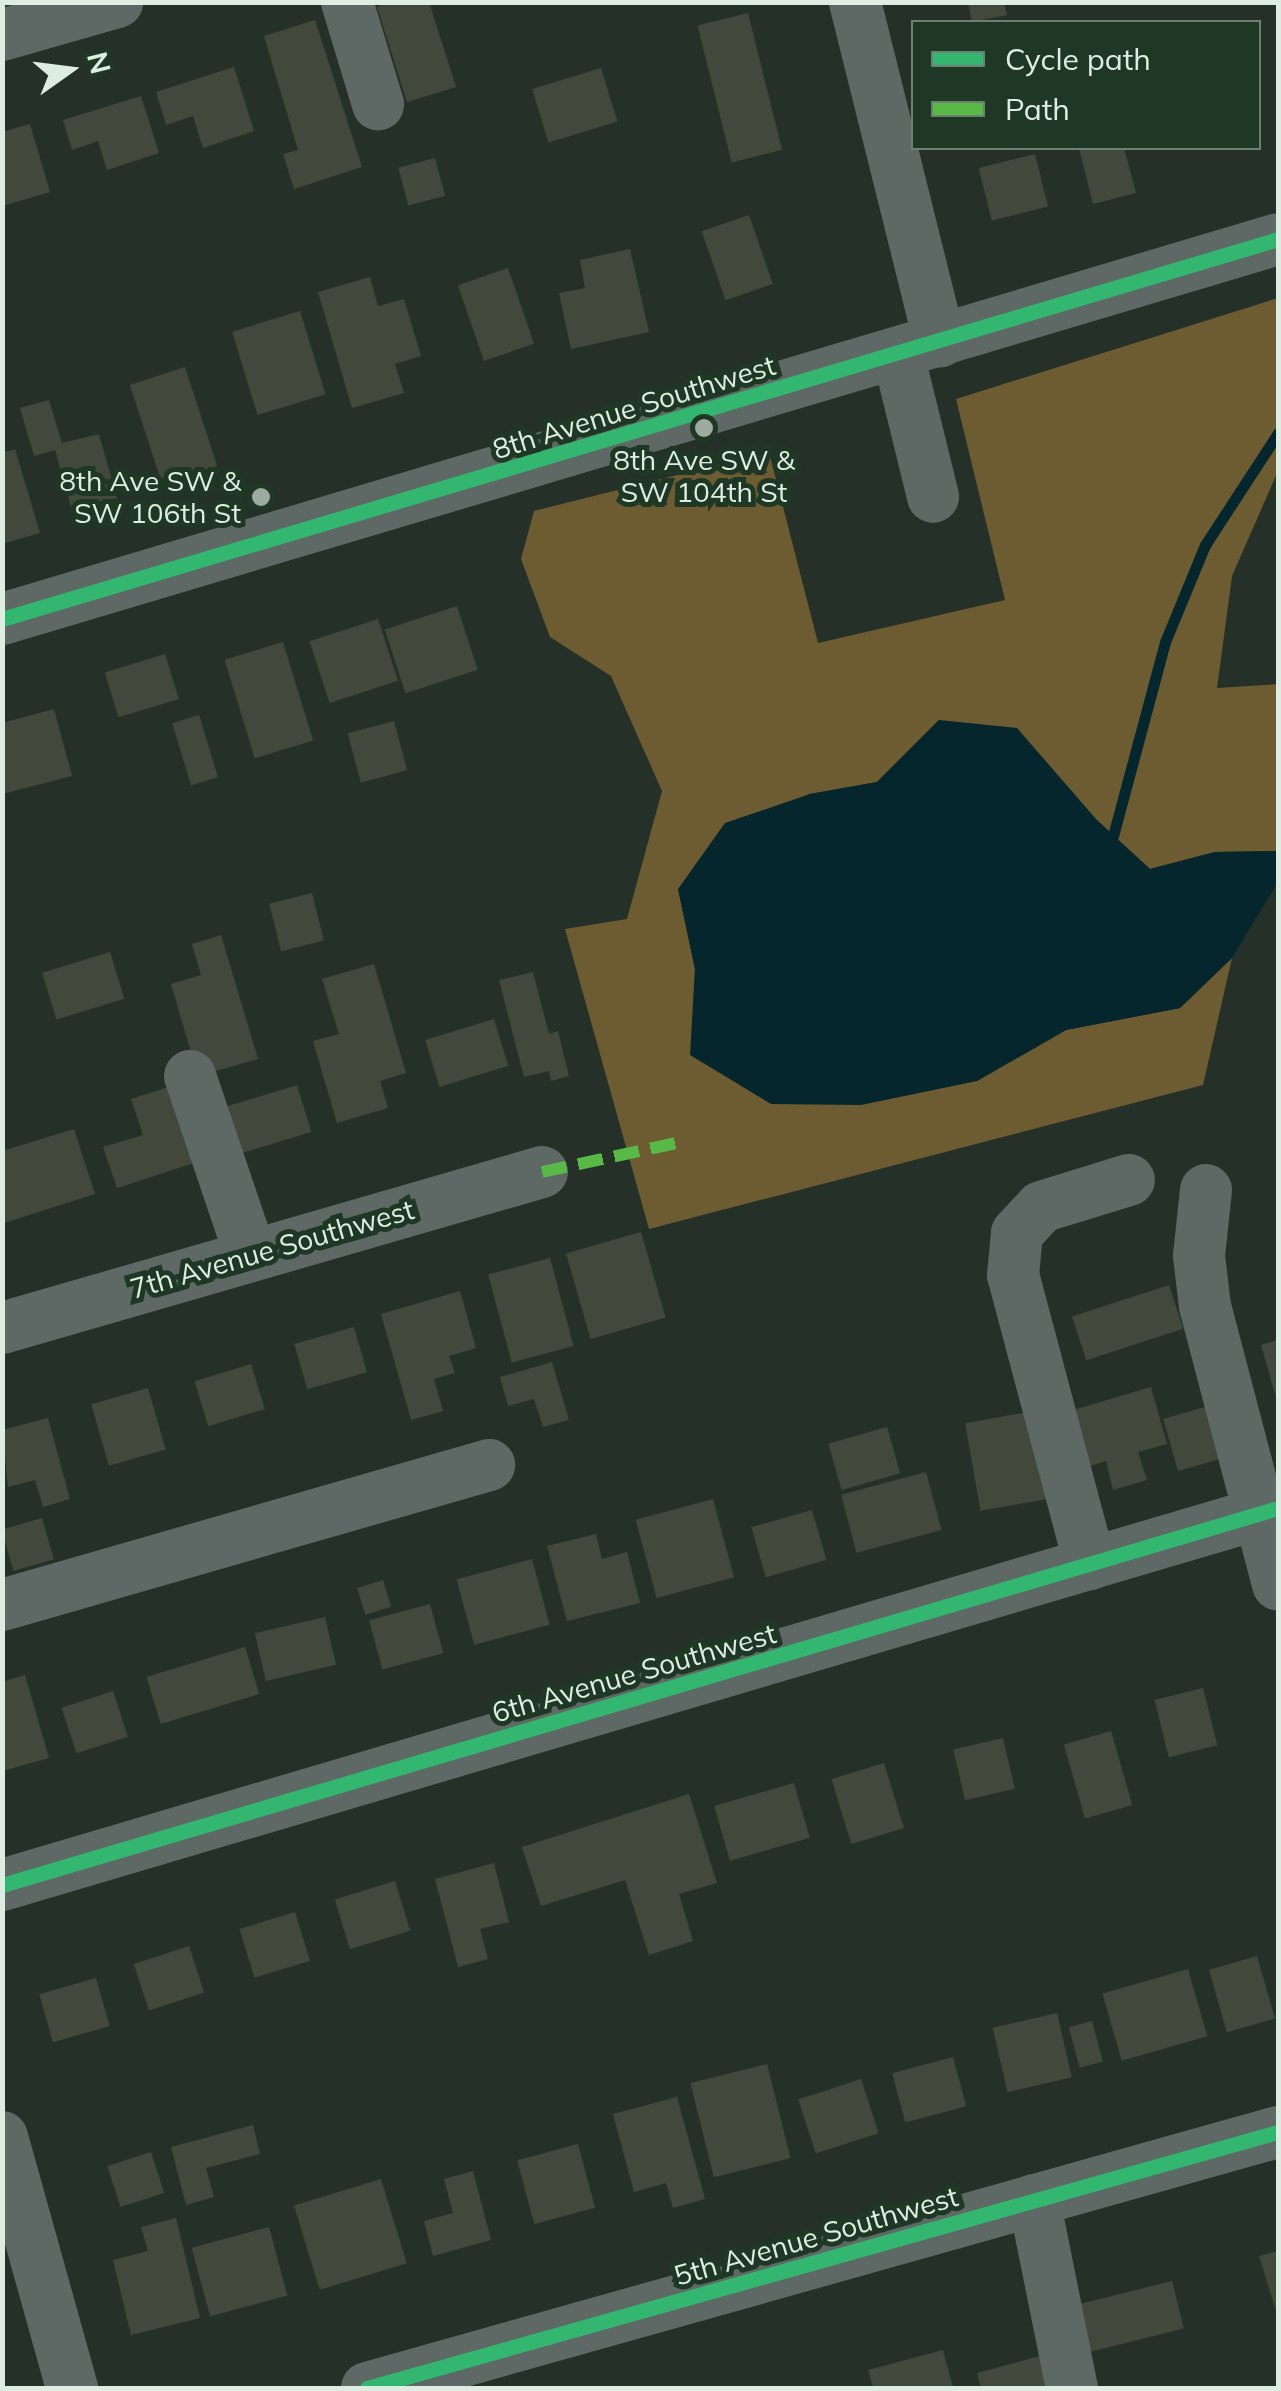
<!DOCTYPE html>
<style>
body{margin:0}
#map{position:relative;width:1281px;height:2391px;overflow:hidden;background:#253128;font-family:Mulish,sans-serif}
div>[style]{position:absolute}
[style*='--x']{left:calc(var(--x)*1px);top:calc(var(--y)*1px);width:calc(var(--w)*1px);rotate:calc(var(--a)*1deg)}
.forest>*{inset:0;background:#6d5c32}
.water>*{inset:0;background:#05262d}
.stream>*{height:11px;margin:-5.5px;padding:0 5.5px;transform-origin:5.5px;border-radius:5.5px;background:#05262d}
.building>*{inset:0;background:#42493c;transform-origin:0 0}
.minor>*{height:52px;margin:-26px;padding:0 26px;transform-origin:26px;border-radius:26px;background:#5e6864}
.quiet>*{height:12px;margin-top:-6px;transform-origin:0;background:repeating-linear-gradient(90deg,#58b947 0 25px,transparent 0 37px)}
.cycleway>*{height:15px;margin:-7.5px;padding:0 7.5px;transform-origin:7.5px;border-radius:7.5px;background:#33b770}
.dots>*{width:28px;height:28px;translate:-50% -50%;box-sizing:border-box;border:5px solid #1f3725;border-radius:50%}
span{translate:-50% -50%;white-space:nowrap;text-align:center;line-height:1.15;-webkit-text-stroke:10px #1f3725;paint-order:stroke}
.street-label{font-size:28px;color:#deede1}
.poi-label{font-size:28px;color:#deede1}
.right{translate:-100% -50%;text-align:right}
.frame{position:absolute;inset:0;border:5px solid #deede1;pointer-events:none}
.legend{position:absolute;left:911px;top:20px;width:350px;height:130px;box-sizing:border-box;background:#1f3725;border:2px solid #6b8070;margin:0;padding:12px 18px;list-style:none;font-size:30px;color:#deede1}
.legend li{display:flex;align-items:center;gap:20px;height:50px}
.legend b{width:50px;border:2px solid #6b8070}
.north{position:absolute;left:20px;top:20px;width:100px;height:100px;-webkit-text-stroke:8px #1f3725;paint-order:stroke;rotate:76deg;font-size:28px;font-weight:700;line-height:40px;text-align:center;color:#deede1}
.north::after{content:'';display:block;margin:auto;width:35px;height:45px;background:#deede1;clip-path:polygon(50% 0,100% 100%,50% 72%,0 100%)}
</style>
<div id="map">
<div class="forest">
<i style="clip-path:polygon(1278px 298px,1278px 471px,1232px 576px,1217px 688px,1278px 684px,1278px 851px,1215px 852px,1150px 869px,1096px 820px,939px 720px,877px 782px,809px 794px,678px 889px,695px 969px,691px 1055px,977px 1081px,1066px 1030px,1180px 1008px,1232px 958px,1203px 1085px,649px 1229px,565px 929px,627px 919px,662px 791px,611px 676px,550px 637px,521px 559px,534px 511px,769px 452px,818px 643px,1005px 600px,956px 399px)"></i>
</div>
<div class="water">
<i style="clip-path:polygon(939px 720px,1017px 728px,1096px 819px,1150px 869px,1215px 852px,1278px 851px,1278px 882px,1232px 958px,1180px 1008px,1066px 1030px,977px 1081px,861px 1105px,771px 1104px,690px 1055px,695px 969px,678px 889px,725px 823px,810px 794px,877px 782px)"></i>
</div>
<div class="stream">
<i style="--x:1113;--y:836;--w:201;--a:-75"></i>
<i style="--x:1165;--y:642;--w:105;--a:-67.6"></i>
<i style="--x:1205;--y:545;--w:134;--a:-56.9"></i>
</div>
<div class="building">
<i style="clip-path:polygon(390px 2px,429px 2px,456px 87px,407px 102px,377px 7px)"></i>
<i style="clip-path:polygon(968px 2px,1004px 2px,1007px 15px,972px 22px)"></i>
<i style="left:748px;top:13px;width:141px;height:52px;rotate:76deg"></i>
<i style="clip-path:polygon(315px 20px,362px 167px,294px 189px,283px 154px,298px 150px,264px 36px)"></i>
<i style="clip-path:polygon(234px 67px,254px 131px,203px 148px,193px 116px,166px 125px,156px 92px)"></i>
<i style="left:601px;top:68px;width:56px;height:72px;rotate:73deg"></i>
<i style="clip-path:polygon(141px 96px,159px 153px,107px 170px,98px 141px,72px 150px,63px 120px)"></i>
<i style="clip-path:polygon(30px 124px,50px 192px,2px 206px,2px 132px)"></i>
<i style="clip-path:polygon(1079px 148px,1124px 148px,1136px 193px,1093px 204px)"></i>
<i style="left:1035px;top:154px;width:54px;height:58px;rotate:76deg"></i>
<i style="left:435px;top:158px;width:39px;height:38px;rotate:75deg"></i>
<i style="left:749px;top:215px;width:73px;height:50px;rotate:71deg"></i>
<i style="clip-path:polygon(630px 249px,649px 332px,571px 349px,559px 293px,585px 288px,580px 260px)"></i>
<i style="left:508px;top:268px;width:80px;height:53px;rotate:71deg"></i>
<i style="clip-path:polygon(370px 277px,378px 306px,404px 299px,421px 356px,395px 364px,404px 393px,352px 408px,318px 292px)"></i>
<i style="left:300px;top:311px;width:87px;height:71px;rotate:73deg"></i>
<i style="left:185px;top:367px;width:104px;height:58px;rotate:72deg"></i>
<i style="clip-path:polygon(49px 400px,62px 443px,99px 434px,117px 498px,72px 510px,55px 450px,34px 456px,20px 408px)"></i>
<i style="clip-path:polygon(15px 449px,40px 533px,2px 544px,2px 453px)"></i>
<i style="left:457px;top:606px;width:67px;height:76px;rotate:72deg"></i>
<i style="left:378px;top:619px;width:65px;height:72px;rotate:72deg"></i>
<i style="left:283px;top:642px;width:103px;height:61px;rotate:73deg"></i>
<i style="left:165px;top:654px;width:47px;height:63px;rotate:73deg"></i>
<i style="clip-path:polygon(54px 709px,72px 776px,2px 794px,2px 723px)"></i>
<i style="left:199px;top:715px;width:65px;height:28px;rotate:73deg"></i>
<i style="left:394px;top:721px;width:51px;height:48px;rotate:75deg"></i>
<i style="left:312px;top:893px;width:49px;height:44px;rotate:76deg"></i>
<i style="clip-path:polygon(221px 935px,258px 1059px,198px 1076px,171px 984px,201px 975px,192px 944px)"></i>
<i style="left:110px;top:952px;width:49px;height:71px;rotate:73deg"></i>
<i style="clip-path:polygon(374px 964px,406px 1073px,380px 1081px,388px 1108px,337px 1123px,313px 1041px,339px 1034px,322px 979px)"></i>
<i style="clip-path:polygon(533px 972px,549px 1034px,558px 1031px,569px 1076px,551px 1081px,549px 1071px,524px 1077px,499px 980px)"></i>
<i style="left:494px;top:1019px;width:49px;height:72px;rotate:73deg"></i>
<i style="clip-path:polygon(175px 1085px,200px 1161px,117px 1188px,103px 1147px,143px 1135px,131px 1099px)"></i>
<i style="left:297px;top:1085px;width:49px;height:91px;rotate:73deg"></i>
<i style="clip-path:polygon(74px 1129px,95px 1194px,4px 1223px,2px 1151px)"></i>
<i style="left:641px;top:1232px;width:89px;height:78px;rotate:74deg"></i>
<i style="left:550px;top:1258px;width:91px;height:64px;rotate:75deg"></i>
<i style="left:1169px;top:1285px;width:46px;height:102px;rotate:72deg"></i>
<i style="clip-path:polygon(460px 1291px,476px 1348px,449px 1356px,455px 1373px,434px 1379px,443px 1411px,411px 1420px,381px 1314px)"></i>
<i style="left:354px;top:1327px;width:47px;height:62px;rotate:74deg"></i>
<i style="clip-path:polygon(1278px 1340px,1278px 1401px,1277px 1401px,1261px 1345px)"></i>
<i style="clip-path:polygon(552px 1362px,569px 1420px,543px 1427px,534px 1399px,508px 1406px,500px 1377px)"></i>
<i style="left:251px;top:1364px;width:47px;height:59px;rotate:73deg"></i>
<i style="clip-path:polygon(1151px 1387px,1167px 1444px,1138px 1452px,1147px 1480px,1113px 1490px,1106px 1461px,1087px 1467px,1070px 1411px)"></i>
<i style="left:148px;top:1388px;width:64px;height:59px;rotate:74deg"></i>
<i style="left:1219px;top:1403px;width:54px;height:58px;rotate:74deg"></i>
<i style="left:1034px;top:1411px;width:89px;height:70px;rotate:80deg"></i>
<i style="clip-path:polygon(48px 1418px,70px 1499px,43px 1507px,35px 1480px,8px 1487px,2px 1430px)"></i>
<i style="left:887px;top:1427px;width:48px;height:61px;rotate:74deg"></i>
<i style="left:926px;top:1472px;width:60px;height:88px;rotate:75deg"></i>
<i style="left:713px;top:1499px;width:81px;height:80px;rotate:75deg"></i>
<i style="left:812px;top:1510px;width:52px;height:63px;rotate:74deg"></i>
<i style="left:42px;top:1518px;width:43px;height:42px;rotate:74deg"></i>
<i style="clip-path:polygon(596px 1534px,602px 1559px,627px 1552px,640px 1603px,567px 1621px,547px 1546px)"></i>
<i style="left:532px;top:1559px;width:68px;height:78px;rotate:75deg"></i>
<i style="left:383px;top:1580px;width:28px;height:27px;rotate:73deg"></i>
<i style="left:430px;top:1604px;width:51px;height:63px;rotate:75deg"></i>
<i style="left:325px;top:1617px;width:49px;height:72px;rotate:77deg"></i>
<i style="left:245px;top:1647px;width:49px;height:103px;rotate:73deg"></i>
<i style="clip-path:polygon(25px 1675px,49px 1758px,2px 1771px,2px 1682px)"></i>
<i style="left:1203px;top:1688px;width:59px;height:50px;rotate:76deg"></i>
<i style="left:113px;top:1691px;width:48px;height:54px;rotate:72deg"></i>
<i style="left:1111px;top:1731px;width:77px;height:49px;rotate:74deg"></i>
<i style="left:1003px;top:1738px;width:52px;height:51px;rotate:77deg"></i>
<i style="left:884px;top:1763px;width:68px;height:55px;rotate:73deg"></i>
<i style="left:794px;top:1783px;width:57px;height:83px;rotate:74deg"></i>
<i style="clip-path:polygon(689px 1794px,717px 1883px,679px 1894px,693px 1941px,649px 1955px,625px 1880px,541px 1906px,522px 1847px)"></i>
<i style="clip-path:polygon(494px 1863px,509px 1922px,480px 1929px,488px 1959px,458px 1967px,435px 1879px)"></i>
<i style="left:395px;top:1881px;width:52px;height:63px;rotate:73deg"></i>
<i style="left:295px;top:1912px;width:51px;height:58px;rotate:73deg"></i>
<i style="left:189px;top:1946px;width:49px;height:58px;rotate:72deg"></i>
<i style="left:1257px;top:1956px;width:65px;height:50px;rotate:74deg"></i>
<i style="left:1188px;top:1969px;width:70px;height:89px;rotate:74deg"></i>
<i style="left:96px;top:1978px;width:50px;height:59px;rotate:74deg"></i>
<i style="left:1057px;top:2013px;width:66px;height:66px;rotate:77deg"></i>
<i style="left:1092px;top:2021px;width:42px;height:24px;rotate:75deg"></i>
<i style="left:953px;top:2057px;width:51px;height:63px;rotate:75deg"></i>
<i style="left:767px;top:2064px;width:97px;height:79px;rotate:76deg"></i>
<i style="left:861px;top:2079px;width:57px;height:66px;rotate:72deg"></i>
<i style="clip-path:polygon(677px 2097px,705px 2199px,673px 2208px,666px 2183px,634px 2192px,613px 2114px)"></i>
<i style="clip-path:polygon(253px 2125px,260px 2154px,206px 2168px,214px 2197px,186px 2205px,171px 2147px)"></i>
<i style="left:578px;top:2144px;width:66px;height:63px;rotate:75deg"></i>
<i style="left:151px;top:2152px;width:43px;height:46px;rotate:72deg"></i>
<i style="clip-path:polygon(473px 2171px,491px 2240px,433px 2256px,424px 2221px,453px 2213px,444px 2179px)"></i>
<i style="left:381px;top:2179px;width:88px;height:91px;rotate:73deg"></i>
<i style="clip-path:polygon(176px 2218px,200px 2318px,131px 2335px,113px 2260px,148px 2251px,141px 2227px)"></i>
<i style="left:269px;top:2227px;width:71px;height:80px;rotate:75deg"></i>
<i style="clip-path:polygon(1278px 2251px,1278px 2317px,1259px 2256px)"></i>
<i style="left:1172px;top:2281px;width:49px;height:97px;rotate:76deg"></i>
<i style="clip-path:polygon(943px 2350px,953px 2388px,873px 2388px,868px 2370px)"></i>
<i style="clip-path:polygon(1055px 2352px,1065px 2388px,981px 2388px,977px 2373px)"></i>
</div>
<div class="minor">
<i style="--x:347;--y:2;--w:107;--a:73.1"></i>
<i style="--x:855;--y:2;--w:350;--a:76"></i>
<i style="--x:2;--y:35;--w:120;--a:-16"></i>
<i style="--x:898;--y:354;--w:147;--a:76.2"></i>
<i style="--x:2;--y:619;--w:1331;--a:-16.58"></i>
<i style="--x:190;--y:1076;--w:187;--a:71.3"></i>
<i style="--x:1206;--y:1190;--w:66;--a:96.1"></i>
<i style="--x:1199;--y:1256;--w:50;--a:83.2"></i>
<i style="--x:1205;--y:1306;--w:288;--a:75.3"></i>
<i style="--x:2;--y:1328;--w:562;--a:-16.11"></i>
<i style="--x:1090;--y:1564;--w:299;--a:-104.9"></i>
<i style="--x:1013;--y:1275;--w:42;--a:-84.6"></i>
<i style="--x:1017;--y:1233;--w:35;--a:-47"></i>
<i style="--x:1041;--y:1207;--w:92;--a:-17.1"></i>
<i style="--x:2;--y:1605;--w:507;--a:-16.04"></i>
<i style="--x:2;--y:1885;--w:1331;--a:-16.46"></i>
<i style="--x:2;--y:2137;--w:261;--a:74.4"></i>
<i style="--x:1034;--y:2200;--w:192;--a:78.6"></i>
<i style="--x:367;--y:2388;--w:946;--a:-15.7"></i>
</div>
<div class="quiet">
<i style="--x:542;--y:1172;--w:137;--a:-12.2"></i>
</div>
<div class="cycleway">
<i style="--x:2;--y:619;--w:1331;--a:-16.58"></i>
<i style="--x:2;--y:1885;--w:1331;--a:-16.46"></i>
<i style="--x:367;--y:2388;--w:946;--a:-15.7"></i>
</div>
<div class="dots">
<i style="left:704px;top:428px;background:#9daba0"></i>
<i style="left:261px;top:497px;background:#9daba0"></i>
</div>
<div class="street-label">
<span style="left:634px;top:407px;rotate:-17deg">8th Avenue Southwest</span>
<span style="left:272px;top:1249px;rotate:-16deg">7th Avenue Southwest</span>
<span style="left:634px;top:1673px;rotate:-16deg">6th Avenue Southwest</span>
<span style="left:816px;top:2236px;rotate:-16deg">5th Avenue Southwest</span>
</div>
<div class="poi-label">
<span style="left:704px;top:476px">8th Ave SW &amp;<br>SW 104th St</span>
<span class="right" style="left:241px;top:497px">8th Ave SW &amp;<br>SW 106th St</span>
</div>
<div class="frame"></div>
<ul class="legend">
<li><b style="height:12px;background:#33b770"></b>Cycle path</li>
<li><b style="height:12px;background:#58b947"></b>Path</li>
</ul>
<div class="north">N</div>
</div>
